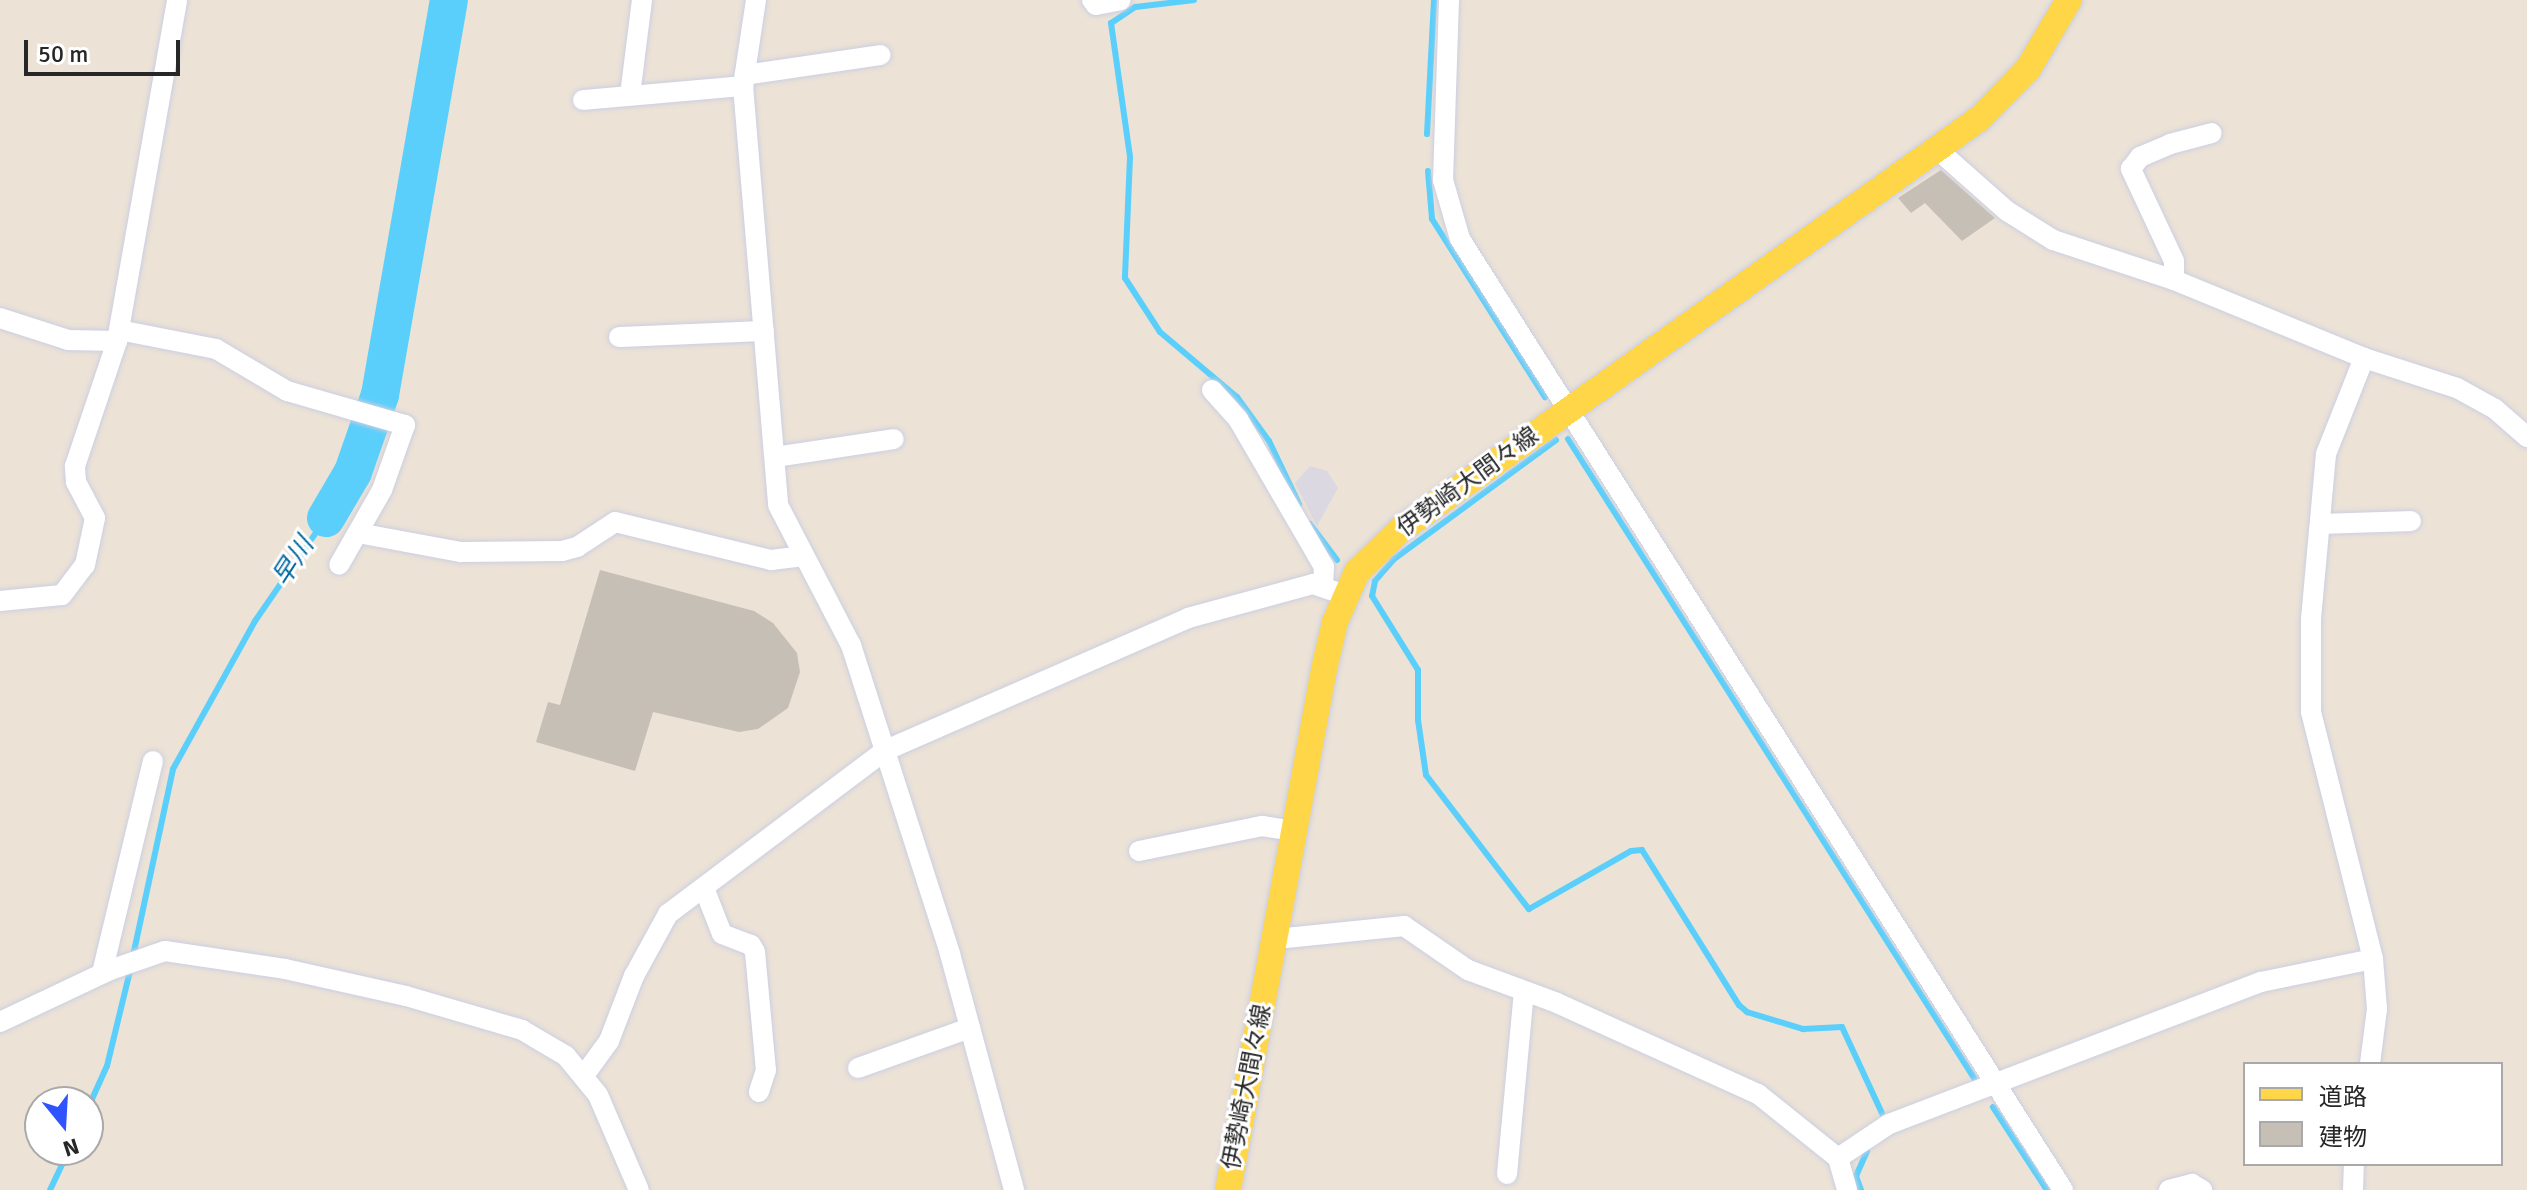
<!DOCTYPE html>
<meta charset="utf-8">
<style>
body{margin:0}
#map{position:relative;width:2527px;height:1190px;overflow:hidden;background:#ece2d6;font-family:Signika,"Noto Sans JP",sans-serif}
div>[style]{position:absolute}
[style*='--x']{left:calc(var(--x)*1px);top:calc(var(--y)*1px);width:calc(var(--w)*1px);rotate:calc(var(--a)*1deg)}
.industrial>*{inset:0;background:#dbd8e2}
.stream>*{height:6px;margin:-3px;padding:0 3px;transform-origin:3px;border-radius:3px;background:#5bcffb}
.river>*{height:38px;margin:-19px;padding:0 19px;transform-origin:19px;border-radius:19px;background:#5bcffb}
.building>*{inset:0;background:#c6bfb6}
.roads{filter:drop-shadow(0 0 2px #cbcfe2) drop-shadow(0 0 2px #cbcfe2)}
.minor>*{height:20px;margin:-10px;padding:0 10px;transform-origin:10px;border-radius:10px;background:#fff}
.major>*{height:26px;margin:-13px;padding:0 13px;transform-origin:13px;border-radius:13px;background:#ffd647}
span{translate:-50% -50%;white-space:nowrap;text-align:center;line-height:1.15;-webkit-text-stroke:6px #fff;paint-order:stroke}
.street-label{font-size:24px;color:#272727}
.water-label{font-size:26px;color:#0069a1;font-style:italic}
.legend{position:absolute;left:2243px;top:1062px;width:260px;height:104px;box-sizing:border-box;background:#fff;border:2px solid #a9a9a9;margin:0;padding:10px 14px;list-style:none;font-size:24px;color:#272727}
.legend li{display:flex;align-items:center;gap:16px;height:40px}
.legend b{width:40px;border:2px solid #a9a9a9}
.north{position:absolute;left:24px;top:1086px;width:80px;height:80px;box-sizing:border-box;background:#fff;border:2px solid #a9a9a9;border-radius:50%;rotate:162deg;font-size:22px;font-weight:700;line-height:32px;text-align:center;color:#272727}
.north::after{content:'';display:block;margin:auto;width:28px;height:36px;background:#2f54ff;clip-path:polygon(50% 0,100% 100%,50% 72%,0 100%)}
.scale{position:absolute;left:24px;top:40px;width:156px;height:36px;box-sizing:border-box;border:4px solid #272727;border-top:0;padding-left:10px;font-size:24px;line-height:28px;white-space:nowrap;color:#272727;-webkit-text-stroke:6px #fff;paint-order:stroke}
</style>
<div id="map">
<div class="industrial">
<i style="clip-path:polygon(1310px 466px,1327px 471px,1338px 488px,1317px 526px,1295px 483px)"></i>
</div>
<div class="stream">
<i style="--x:1194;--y:0;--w:59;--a:173.2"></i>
<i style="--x:1135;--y:7;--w:29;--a:146"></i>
<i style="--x:1111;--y:23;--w:135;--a:81.9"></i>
<i style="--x:1130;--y:157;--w:121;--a:92.4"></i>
<i style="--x:1125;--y:278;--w:64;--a:57.1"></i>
<i style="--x:1160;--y:332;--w:101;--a:40.2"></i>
<i style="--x:1237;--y:397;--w:54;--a:54"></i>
<i style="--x:1269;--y:441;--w:70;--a:64.5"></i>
<i style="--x:1427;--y:134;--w:134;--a:-87"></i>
<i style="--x:1428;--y:171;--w:48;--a:85.2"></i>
<i style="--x:1432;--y:219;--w:211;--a:57.6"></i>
<i style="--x:1568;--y:439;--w:757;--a:57.57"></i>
<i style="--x:1556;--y:440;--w:201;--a:143.7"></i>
<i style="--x:1394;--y:559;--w:29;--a:131"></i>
<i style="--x:1375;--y:581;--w:15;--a:101"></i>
<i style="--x:1372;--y:596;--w:87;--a:58.1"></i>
<i style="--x:1418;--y:670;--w:50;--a:90"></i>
<i style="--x:1418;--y:720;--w:56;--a:81.7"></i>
<i style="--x:1426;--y:775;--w:169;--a:52.5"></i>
<i style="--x:1529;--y:909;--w:117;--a:-29.6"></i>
<i style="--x:1631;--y:851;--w:11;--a:-5"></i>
<i style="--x:1642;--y:850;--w:183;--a:58"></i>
<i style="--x:1739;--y:1005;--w:11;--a:41"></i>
<i style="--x:1747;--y:1012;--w:59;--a:16.9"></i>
<i style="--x:1803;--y:1029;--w:39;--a:-3"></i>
<i style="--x:1842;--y:1027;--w:95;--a:65.1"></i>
<i style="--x:1310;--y:524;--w:45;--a:53.1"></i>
<i style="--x:133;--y:956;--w:191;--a:-77.9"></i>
<i style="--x:173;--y:769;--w:169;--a:-61"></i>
<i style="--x:255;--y:621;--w:125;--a:-55.4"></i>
<i style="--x:1993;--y:1107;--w:99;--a:57"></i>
<i style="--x:88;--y:1108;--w:46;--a:-65.7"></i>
<i style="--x:107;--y:1066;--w:102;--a:-76.4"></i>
<i style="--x:50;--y:1190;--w:44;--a:-64.6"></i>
<i style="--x:1861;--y:1190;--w:15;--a:-110"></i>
<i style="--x:1856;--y:1176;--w:27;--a:-66"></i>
</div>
<div class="river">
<i style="--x:326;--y:518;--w:53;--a:-59.6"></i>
<i style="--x:353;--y:472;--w:82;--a:-70.7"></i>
<i style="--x:380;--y:395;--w:401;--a:-80.1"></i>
</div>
<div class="building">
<i style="clip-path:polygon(1941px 170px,1995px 218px,1962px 241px,1925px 203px,1911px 213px,1898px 198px)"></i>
<i style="clip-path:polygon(600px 570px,754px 611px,773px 623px,797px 653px,800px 672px,788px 708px,758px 729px,739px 732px,653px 712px,635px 771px,536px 742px,548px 702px,560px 705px)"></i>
</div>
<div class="roads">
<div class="minor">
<i style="--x:756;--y:0;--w:87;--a:98.6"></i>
<i style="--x:743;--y:86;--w:420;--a:85.2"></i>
<i style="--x:778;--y:505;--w:158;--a:62.5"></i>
<i style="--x:851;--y:645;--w:324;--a:72.2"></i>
<i style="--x:950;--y:954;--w:245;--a:74.8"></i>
<i style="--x:1092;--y:0;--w:6;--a:51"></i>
<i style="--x:1096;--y:5;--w:25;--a:-11"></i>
<i style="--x:1449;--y:0;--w:180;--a:91.9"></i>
<i style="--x:1443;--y:180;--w:61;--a:73.9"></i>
<i style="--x:1460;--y:239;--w:1126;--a:57.62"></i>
<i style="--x:745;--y:75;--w:137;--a:-8.4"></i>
<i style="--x:630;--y:95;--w:96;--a:-82.8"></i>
<i style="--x:583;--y:100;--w:161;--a:-5"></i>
<i style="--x:1938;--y:150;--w:92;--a:41.5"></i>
<i style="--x:2007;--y:211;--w:54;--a:32.2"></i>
<i style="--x:2053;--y:240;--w:127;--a:18.3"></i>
<i style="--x:2174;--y:280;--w:205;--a:22.3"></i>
<i style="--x:2364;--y:358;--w:98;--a:17.9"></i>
<i style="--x:2457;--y:388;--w:43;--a:28.9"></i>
<i style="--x:2495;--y:409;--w:43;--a:41.2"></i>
<i style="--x:2174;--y:280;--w:19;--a:-90"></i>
<i style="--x:2174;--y:261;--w:102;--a:-115.1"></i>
<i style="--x:2131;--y:169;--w:15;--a:-53"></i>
<i style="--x:2140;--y:157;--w:33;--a:-23"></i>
<i style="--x:2170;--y:144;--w:43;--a:-14.7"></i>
<i style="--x:0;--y:318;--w:71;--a:17.9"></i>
<i style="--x:68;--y:340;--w:49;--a:1.2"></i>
<i style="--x:119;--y:330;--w:99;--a:11.1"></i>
<i style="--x:216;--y:349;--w:82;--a:30.6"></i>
<i style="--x:287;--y:391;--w:123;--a:16.1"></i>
<i style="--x:405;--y:425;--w:69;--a:109.5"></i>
<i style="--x:382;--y:490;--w:86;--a:119.8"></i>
<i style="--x:619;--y:337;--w:145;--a:-2.4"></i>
<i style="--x:2364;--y:358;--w:103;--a:111.6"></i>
<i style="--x:2326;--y:454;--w:166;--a:95.2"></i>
<i style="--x:2311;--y:619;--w:93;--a:90"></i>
<i style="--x:2311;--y:712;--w:255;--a:75.9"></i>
<i style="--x:2373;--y:959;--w:50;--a:85.4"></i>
<i style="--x:2377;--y:1009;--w:55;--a:97.3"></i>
<i style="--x:1212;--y:390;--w:39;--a:48"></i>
<i style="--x:1238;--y:419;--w:157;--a:59.8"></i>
<i style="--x:1317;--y:555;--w:14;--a:60"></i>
<i style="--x:1324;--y:567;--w:18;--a:93"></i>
<i style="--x:775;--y:457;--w:120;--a:-8.6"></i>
<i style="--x:2321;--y:524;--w:90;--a:-1.9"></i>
<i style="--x:358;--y:533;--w:105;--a:10.5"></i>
<i style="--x:461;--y:552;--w:101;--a:-0.6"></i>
<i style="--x:562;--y:551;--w:16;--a:-15"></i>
<i style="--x:577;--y:547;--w:45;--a:-33.3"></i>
<i style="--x:615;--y:522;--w:161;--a:13.7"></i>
<i style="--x:771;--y:560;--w:33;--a:-7"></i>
<i style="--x:0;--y:601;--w:62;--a:-5.5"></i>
<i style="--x:62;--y:595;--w:38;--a:-53"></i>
<i style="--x:85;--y:565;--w:48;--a:-78"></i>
<i style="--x:95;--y:518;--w:41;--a:-117.8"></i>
<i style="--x:76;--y:482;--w:16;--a:-94"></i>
<i style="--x:75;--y:466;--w:132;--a:-71.4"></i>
<i style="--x:117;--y:341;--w:346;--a:-80"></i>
<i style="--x:1139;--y:851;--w:126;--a:-11.5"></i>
<i style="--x:1262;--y:826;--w:33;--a:9"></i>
<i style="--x:704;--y:888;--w:49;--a:68.6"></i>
<i style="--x:722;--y:934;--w:31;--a:21"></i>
<i style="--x:751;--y:945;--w:8;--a:60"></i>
<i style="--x:755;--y:952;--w:119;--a:84.7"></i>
<i style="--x:766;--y:1070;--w:23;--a:108"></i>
<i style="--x:1276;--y:939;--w:129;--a:-5.8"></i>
<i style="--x:1404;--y:926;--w:78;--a:34.5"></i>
<i style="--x:1468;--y:970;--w:95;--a:20.3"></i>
<i style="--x:1557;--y:1003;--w:221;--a:24.4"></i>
<i style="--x:1758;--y:1094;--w:102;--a:38.7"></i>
<i style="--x:1838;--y:1158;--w:33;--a:74"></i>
<i style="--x:102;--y:973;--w:218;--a:-76.5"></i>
<i style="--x:0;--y:1022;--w:122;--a:-25.3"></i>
<i style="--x:110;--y:970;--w:58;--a:-19.1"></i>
<i style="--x:165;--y:951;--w:121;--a:8.5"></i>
<i style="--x:285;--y:969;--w:124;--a:12.6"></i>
<i style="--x:406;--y:996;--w:121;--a:16.3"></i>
<i style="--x:522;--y:1030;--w:51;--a:30.6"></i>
<i style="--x:566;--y:1056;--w:50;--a:50.6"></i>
<i style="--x:598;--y:1095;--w:103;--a:66.7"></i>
<i style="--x:858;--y:1068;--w:119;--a:-19.7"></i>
<i style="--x:585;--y:1074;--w:41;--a:-54"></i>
<i style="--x:609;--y:1041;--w:70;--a:-69"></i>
<i style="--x:634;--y:976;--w:71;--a:-61.3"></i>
<i style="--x:668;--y:914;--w:271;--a:-37"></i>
<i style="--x:884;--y:751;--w:332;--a:-23.6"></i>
<i style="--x:1188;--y:618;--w:130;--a:-15.2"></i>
<i style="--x:1313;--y:584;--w:34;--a:19"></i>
<i style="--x:1838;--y:1158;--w:61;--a:-33.7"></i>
<i style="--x:1889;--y:1124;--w:398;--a:-20.9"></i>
<i style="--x:2261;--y:982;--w:114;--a:-11.6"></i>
<i style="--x:1507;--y:1174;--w:183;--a:-84.7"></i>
<i style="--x:2169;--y:1190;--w:24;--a:-15"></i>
<i style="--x:2192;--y:1184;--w:12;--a:31"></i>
<i style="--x:2353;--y:1190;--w:26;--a:-88"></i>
</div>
<div class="major">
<i style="--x:1228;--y:1190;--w:530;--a:-79.56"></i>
<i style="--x:1324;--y:669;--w:48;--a:-76.8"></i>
<i style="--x:1335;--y:622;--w:55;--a:-66.3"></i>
<i style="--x:1357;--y:572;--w:60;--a:-44.3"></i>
<i style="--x:1400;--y:530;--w:710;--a:-35.37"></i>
<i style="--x:1979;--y:119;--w:70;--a:-45.6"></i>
<i style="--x:2028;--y:69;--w:80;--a:-59.3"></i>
</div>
</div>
<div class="street-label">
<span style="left:1468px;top:482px;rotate:-36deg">伊勢崎大間々線</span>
<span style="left:1247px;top:1087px;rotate:-79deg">伊勢崎大間々線</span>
</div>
<div class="water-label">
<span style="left:294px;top:562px;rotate:-57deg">早川</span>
</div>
<ul class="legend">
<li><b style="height:10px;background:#ffd647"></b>道路</li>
<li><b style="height:22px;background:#c6bfb6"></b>建物</li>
</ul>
<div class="north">N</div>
<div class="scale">50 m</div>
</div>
